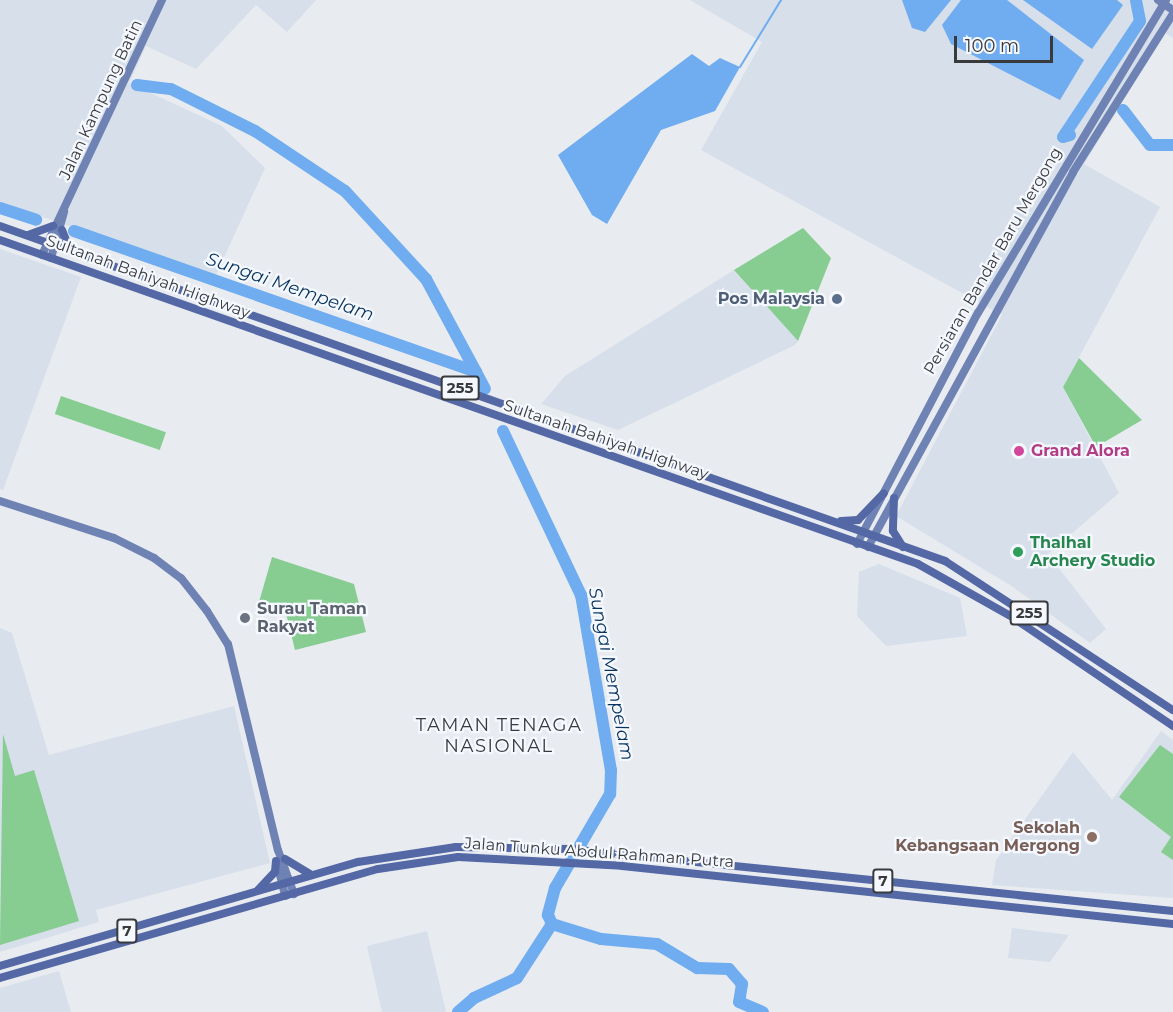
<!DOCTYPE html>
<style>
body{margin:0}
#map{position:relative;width:1173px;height:1012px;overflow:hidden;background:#e8ecf1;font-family:Montserrat,sans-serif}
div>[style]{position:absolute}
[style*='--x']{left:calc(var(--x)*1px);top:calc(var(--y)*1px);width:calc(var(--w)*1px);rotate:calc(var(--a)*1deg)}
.built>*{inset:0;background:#d6dfea}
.green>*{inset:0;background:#87cc91;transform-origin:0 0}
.water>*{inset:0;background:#70acf0}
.stream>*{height:2px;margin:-1px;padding:0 1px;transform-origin:1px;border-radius:1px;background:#70acf0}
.river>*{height:12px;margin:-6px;padding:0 6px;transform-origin:6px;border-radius:6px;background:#70acf0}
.secondary>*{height:8px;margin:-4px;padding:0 4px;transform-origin:4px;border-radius:4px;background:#6f82b4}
.primary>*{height:8px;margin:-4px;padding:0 4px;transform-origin:4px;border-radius:4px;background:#5368a5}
.dots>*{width:16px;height:16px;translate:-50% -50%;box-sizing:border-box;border:3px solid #f5f9ff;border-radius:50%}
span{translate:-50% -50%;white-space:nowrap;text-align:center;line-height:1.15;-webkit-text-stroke:4.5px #f5f9ff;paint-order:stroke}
.shield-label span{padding:2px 4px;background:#f5f9ff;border:2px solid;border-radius:4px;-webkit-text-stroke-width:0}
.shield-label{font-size:15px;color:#393a3c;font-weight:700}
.street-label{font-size:16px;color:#393a3c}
.service-label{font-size:16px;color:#4e5e75;font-weight:700}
.right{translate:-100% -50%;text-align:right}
.hotel-label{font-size:16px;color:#b23c85;font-weight:700}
.left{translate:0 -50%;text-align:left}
.leisure-label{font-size:16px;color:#27864d;font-weight:700}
.worship-label{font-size:16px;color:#5b616d;font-weight:700}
.education-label{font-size:16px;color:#785e54;font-weight:700}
.water-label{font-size:18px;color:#07335e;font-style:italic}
.neighbourhood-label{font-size:18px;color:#393a3c;letter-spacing:1.5px}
.scale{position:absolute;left:954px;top:36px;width:99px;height:27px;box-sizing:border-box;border:3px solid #393a3c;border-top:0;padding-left:8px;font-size:18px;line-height:21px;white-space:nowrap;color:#393a3c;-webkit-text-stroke:4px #f5f9ff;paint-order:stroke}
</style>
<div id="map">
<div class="built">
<i style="clip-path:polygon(0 0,316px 0,287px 32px,256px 5px,196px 69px,146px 46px,129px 83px,222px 126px,265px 168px,215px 277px,0 202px)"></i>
<i style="clip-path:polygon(690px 0,1173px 0,1173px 38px,1165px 33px,1084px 164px,1160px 207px,1063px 387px,1119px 493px,1048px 554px,1106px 629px,1090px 643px,1013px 587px,896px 516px,1002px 315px,701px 150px,762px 42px)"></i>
<i style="clip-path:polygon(0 249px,81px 277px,3px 490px,0 489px)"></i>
<i style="clip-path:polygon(734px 270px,798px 341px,795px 345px,618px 430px,541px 404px,565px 376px)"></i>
<i style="clip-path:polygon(879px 564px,960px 598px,967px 636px,886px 646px,857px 616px,859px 572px)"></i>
<i style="clip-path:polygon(0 628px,12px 633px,49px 755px,234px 706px,270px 863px,96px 910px,99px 922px,0 952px)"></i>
<i style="clip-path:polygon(1161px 731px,1173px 740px,1173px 898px,992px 885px,996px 860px,1073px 752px,1112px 800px)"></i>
<i style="clip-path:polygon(1012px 928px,1069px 935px,1050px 962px,1008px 958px)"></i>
<i style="clip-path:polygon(427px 931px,446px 1012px,382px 1012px,367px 946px)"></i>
<i style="clip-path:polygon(59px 971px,71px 1012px,0 1012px,0 988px)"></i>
</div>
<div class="green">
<i style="clip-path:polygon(803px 228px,831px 258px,798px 341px,734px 270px)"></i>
<i style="clip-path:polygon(1079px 358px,1142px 420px,1096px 447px,1063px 387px)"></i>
<i style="left:61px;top:396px;width:111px;height:19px;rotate:19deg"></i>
<i style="clip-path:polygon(272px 557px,354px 584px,366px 632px,295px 650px,285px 609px,259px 602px)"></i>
<i style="clip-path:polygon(3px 734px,15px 776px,34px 770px,79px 921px,0 945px)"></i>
<i style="clip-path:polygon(1160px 745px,1173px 754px,1173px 860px,1161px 852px,1171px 837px,1119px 797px)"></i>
</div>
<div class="water">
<i style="clip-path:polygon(902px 0,951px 0,925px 32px,912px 28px)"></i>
<i style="clip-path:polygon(961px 0,1007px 0,1084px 60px,1060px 100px,951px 44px,942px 25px)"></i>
<i style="clip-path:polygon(1023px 0,1117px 0,1123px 5px,1092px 49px)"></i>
<i style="clip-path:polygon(692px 54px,709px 66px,720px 58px,740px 67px,715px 111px,661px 130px,607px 224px,592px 215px,558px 155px)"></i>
</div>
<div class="stream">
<i style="--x:740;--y:67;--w:79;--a:-58.5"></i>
</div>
<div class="river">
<i style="--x:137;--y:85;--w:34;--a:7"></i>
<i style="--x:171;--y:89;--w:94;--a:26.6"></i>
<i style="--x:255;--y:131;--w:108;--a:33.7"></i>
<i style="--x:345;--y:191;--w:120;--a:47.4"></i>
<i style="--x:426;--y:279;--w:106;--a:61.7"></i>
<i style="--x:1123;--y:110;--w:44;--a:52.4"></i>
<i style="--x:1150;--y:145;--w:23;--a:0"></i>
<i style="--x:1070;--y:135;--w:7;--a:164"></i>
<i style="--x:1063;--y:137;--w:139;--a:-56.4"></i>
<i style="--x:1140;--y:21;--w:21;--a:-101"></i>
<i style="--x:0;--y:208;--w:38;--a:18"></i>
<i style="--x:74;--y:231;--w:426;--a:19.3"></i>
<i style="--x:476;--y:372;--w:19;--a:62"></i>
<i style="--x:503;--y:431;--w:182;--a:64.6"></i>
<i style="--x:581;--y:595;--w:178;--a:80.3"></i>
<i style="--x:611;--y:770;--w:24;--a:92"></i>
<i style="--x:610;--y:794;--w:109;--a:120.3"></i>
<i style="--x:555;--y:888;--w:28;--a:105"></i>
<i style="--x:548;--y:915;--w:10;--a:66"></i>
<i style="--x:552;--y:924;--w:51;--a:17"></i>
<i style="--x:601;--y:939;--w:56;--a:5.1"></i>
<i style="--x:657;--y:944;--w:47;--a:31"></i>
<i style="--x:697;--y:968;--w:32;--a:2"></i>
<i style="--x:729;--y:969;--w:20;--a:49"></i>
<i style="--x:742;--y:984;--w:18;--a:99"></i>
<i style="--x:739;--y:1002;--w:26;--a:23"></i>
<i style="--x:458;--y:1012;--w:21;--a:-41"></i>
<i style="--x:474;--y:998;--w:47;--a:-24.9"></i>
<i style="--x:517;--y:978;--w:64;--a:-57.1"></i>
</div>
<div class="secondary">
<i style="--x:1158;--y:0;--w:18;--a:34"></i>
<i style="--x:42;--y:255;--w:282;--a:-64.8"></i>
<i style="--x:51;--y:258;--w:48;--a:-74.2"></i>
<i style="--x:0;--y:501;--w:120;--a:18"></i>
<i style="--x:114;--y:538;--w:45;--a:26.6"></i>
<i style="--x:154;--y:558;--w:34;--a:37"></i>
<i style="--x:181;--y:578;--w:42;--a:51.8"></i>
<i style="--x:207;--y:611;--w:39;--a:58"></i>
<i style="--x:228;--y:644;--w:212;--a:76.4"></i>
<i style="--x:278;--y:850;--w:47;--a:70"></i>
<i style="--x:857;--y:544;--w:261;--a:-62.4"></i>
<i style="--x:978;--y:313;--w:365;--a:-59"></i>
<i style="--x:868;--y:547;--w:427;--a:-61.3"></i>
<i style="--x:1073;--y:172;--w:187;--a:-57.7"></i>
<i style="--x:277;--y:863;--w:34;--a:76"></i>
</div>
<div class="primary">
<i style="--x:0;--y:226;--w:1003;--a:19.52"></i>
<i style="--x:945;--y:561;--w:272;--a:33.2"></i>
<i style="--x:62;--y:230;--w:22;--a:68"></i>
<i style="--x:28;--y:235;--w:27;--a:-20"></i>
<i style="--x:0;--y:240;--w:973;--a:19.44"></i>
<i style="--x:918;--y:564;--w:104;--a:29.3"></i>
<i style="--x:1009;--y:615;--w:198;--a:34.1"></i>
<i style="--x:894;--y:498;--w:33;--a:92"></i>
<i style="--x:893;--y:531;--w:19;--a:58"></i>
<i style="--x:841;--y:521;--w:17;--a:-3"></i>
<i style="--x:858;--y:520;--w:37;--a:-46"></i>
<i style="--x:285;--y:859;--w:31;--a:31"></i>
<i style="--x:258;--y:890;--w:25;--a:-47"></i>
<i style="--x:275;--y:872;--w:11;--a:-85"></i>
<i style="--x:0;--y:966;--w:373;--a:-16.2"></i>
<i style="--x:358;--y:862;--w:99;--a:-8.7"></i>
<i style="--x:456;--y:847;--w:113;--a:1"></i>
<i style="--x:569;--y:849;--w:607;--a:5.86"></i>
<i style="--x:0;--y:978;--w:393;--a:-16.1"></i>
<i style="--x:378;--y:869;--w:81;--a:-8.5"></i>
<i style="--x:458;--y:857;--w:164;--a:3.1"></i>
<i style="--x:622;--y:866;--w:554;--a:6.01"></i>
</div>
<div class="dots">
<i style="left:837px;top:299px;background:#5c6f8a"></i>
<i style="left:1019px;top:451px;background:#d1479c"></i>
<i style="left:1018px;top:552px;background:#2e9e5b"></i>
<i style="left:245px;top:618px;background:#6b7280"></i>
<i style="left:1092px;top:837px;background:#8d6e63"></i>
</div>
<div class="shield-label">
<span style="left:460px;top:388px">255</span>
<span style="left:1029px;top:613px">255</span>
<span style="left:883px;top:881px">7</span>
<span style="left:127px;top:931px">7</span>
</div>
<div class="street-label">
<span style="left:101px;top:100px;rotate:-65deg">Jalan Kampung Batin</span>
<span style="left:993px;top:261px;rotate:-60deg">Persiaran Bandar Baru Mergong</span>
<span style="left:148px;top:277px;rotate:20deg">Sultanah Bahiyah Highway</span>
<span style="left:606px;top:440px;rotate:19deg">Sultanah Bahiyah Highway</span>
<span style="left:599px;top:853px;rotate:4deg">Jalan Tunku Abdul Rahman Putra</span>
</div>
<div class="service-label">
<span class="right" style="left:825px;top:299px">Pos Malaysia</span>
</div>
<div class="hotel-label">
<span class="left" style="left:1031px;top:451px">Grand Alora</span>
</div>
<div class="leisure-label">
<span class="left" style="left:1030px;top:552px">Thalhal<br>Archery Studio</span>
</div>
<div class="worship-label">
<span class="left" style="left:257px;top:618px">Surau Taman<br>Rakyat</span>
</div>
<div class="education-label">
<span class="right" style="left:1080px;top:837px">Sekolah<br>Kebangsaan Mergong</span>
</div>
<div class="water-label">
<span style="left:290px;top:287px;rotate:19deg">Sungai Mempelam</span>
<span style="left:611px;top:674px;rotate:79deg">Sungai Mempelam</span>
</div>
<div class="neighbourhood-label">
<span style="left:499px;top:736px">TAMAN TENAGA<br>NASIONAL</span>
</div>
<div class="scale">100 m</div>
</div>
